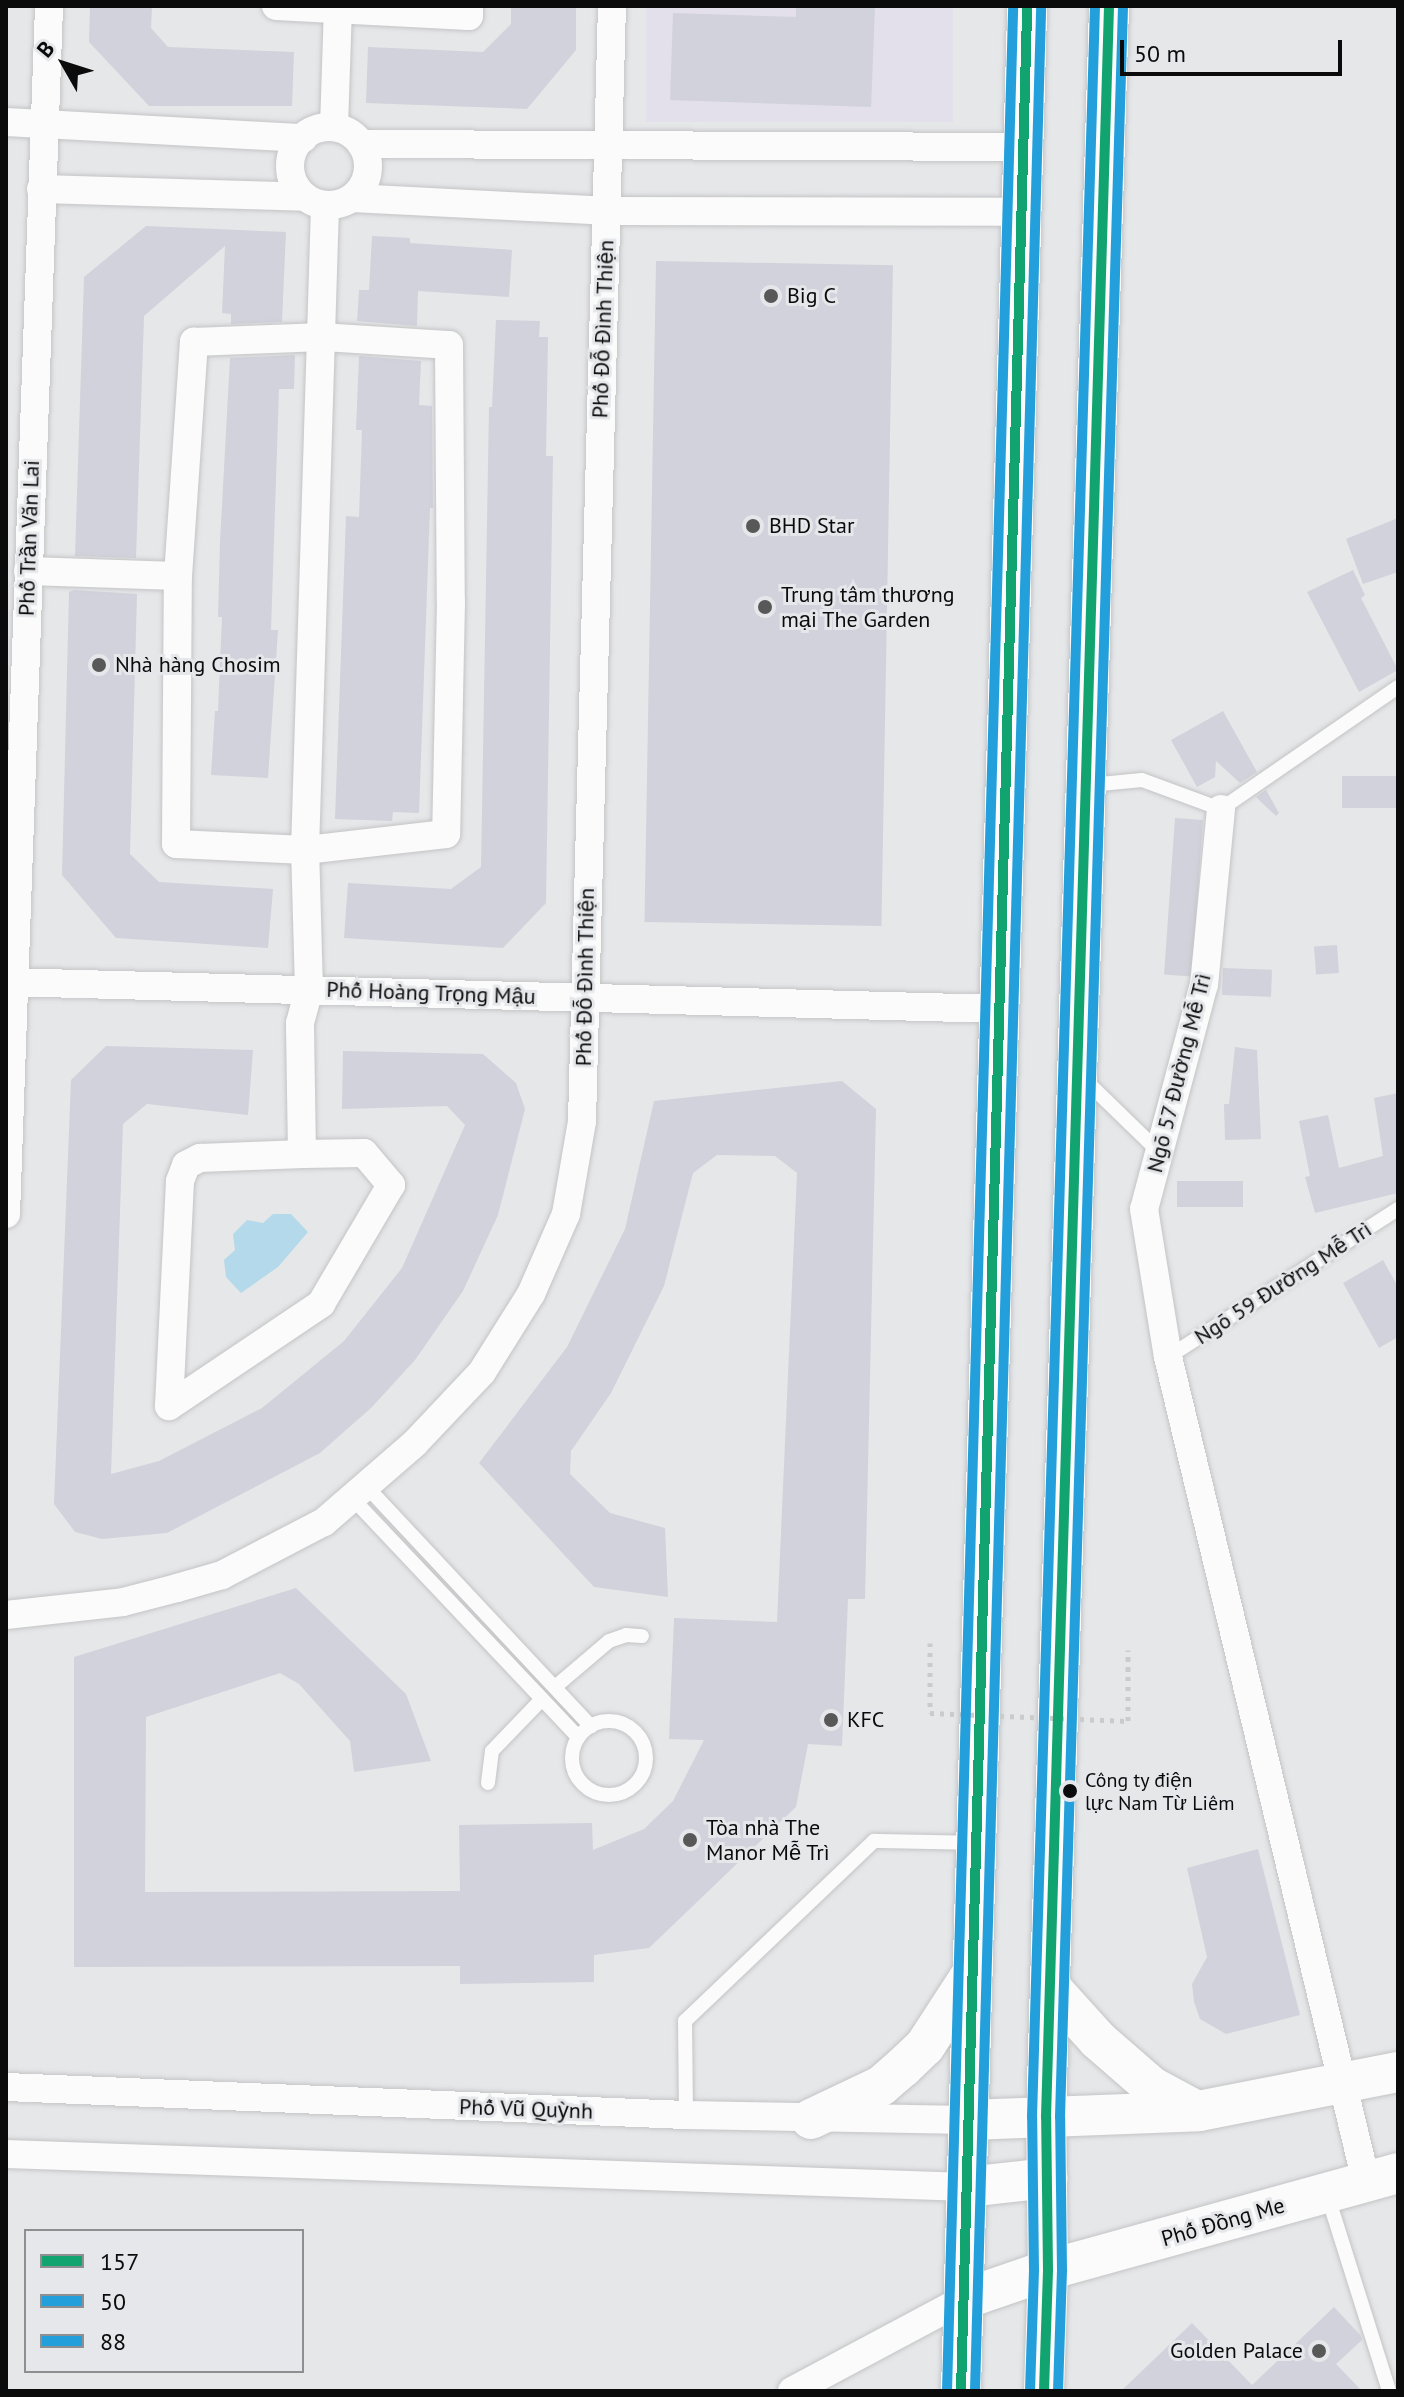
<!DOCTYPE html>
<meta charset="utf-8">
<style>
body{margin:0}
#map{position:relative;width:1404px;height:2397px;overflow:hidden;background:#e6e7e9;font-family:"PT Sans",sans-serif}
div>[style]{position:absolute}
[style*='--x']{left:calc(var(--x)*1px);top:calc(var(--y)*1px);width:calc(var(--w)*1px);rotate:calc(var(--a)*1deg)}
.commercial>*{inset:0;background:#e3dfeb;transform-origin:0 0}
.water>*{inset:0;background:#b3d9ea}
.building>*{inset:0;background:#d1d2db;transform-origin:0 0}
.path>*{height:5px;margin-top:-2.5px;transform-origin:0;background:repeating-linear-gradient(90deg,#cbcbcc 0 4px,transparent 0 10px)}
.roads{filter:drop-shadow(0 0 2px #c4c4c6) drop-shadow(0 0 2px #c4c4c6)}
.lane>*{height:14px;margin:-7px;padding:0 7px;transform-origin:7px;border-radius:7px;background:#fbfbfc}
.lane>.ring{margin:-7px;padding:0;box-sizing:content-box;background:none;border:14px solid #fbfbfc;border-radius:50%}
.street>*{height:28px;margin:-14px;padding:0 14px;transform-origin:14px;border-radius:14px;background:#fbfbfc}
.street>.ring{margin:-14px;padding:0;box-sizing:content-box;background:none;border:28px solid #fbfbfc;border-radius:50%}
.secondary>*{height:40px;margin:-20px;padding:0 20px;transform-origin:20px;border-radius:20px;background:#fbfbfc}
.path-bridge>*{height:5px;margin-top:-2.5px;transform-origin:0;background:repeating-linear-gradient(90deg,#cbcbcc 0 4px,transparent 0 10px)}
.bus-1>*{height:10px;margin:-5px;padding:0 5px;transform-origin:5px;border-radius:5px;background:#11a471}
.bus-2>*{height:10px;margin:-5px;padding:0 5px;transform-origin:5px;border-radius:5px;background:#23a0db}
.bus-3>*{height:10px;margin:-5px;padding:0 5px;transform-origin:5px;border-radius:5px;background:#23a0db}
.dots>*{width:22px;height:22px;translate:-50% -50%;box-sizing:border-box;border:4px solid #e5e7ea;border-radius:50%}
span{translate:-50% -50%;white-space:nowrap;text-align:center;line-height:1.15;-webkit-text-stroke:6px #e5e7ea;paint-order:stroke}
.bus-label{font-size:20px;color:#0b0b0c}
.left{translate:0 -50%;text-align:left}
.poi-label{font-size:22px;color:#0b0b0c}
.right{translate:-100% -50%;text-align:right}
.street-label{font-size:22px;color:#0b0b0c}
.frame{position:absolute;inset:0;border:8px solid #0b0b0c;pointer-events:none}
.legend{position:absolute;left:24px;top:2229px;width:280px;height:144px;box-sizing:border-box;background:#e5e7ea;border:2px solid #8e8f91;margin:0;padding:10px 14px;list-style:none;font-size:24px;color:#0b0b0c}
.legend li{display:flex;align-items:center;gap:16px;height:40px}
.legend b{width:40px;border:2px solid #8e8f91}
.north{position:absolute;left:24px;top:24px;width:80px;height:80px;-webkit-text-stroke:6px #e5e7ea;paint-order:stroke;rotate:309deg;font-size:22px;font-weight:700;line-height:32px;text-align:center;color:#0b0b0c}
.north::after{content:'';display:block;margin:auto;width:28px;height:36px;background:#0b0b0c;clip-path:polygon(50% 0,100% 100%,50% 72%,0 100%)}
.scale{position:absolute;left:1120px;top:40px;width:222px;height:36px;box-sizing:border-box;border:4px solid #0b0b0c;border-top:0;padding-left:10px;font-size:24px;line-height:28px;white-space:nowrap;color:#0b0b0c;-webkit-text-stroke:6px #e5e7ea;paint-order:stroke}
</style>
<div id="map">
<div class="commercial">
<i style="left:646px;top:6px;width:307px;height:116px"></i>
</div>
<div class="water">
<i style="clip-path:polygon(273px 1214px,291px 1214px,308px 1232px,278px 1267px,241px 1293px,226px 1277px,224px 1260px,235px 1250px,233px 1234px,247px 1220px,263px 1223px)"></i>
</div>
<div class="building">
<i style="clip-path:polygon(90px 6px,152px 6px,151px 28px,168px 47px,294px 52px,292px 106px,149px 106px,89px 42px)"></i>
<i style="clip-path:polygon(511px 6px,576px 6px,576px 50px,527px 109px,366px 103px,368px 47px,483px 52px,511px 24px)"></i>
<i style="clip-path:polygon(796px 6px,875px 6px,871px 107px,670px 100px,673px 13px,796px 17px)"></i>
<i style="clip-path:polygon(146px 226px,286px 232px,282px 322px,231px 324px,231px 314px,222px 313px,225px 246px,144px 316px,136px 558px,75px 556px,84px 277px)"></i>
<i style="clip-path:polygon(372px 236px,410px 238px,410px 243px,512px 250px,509px 297px,418px 291px,417px 326px,357px 321px,359px 290px,369px 290px)"></i>
<i style="left:656px;top:261px;width:237px;height:661px;rotate:1deg"></i>
<i style="clip-path:polygon(496px 320px,540px 321px,539px 337px,548px 337px,546px 456px,553px 456px,546px 903px,503px 948px,344px 938px,348px 883px,451px 889px,481px 867px,489px 407px,492px 407px)"></i>
<i style="clip-path:polygon(295px 355px,294px 389px,279px 389px,271px 630px,278px 630px,268px 778px,211px 775px,215px 711px,218px 711px,222px 617px,218px 617px,220px 542px,230px 358px)"></i>
<i style="clip-path:polygon(359px 356px,421px 361px,419px 405px,432px 406px,433px 508px,430px 508px,419px 813px,393px 812px,392px 821px,335px 819px,346px 516px,359px 517px,362px 430px,356px 430px)"></i>
<i style="clip-path:polygon(1398px 518px,1398px 572px,1363px 584px,1346px 539px)"></i>
<i style="clip-path:polygon(1353px 570px,1365px 595px,1361px 598px,1398px 670px,1359px 692px,1307px 592px)"></i>
<i style="clip-path:polygon(74px 590px,137px 594px,130px 854px,159px 882px,273px 889px,268px 948px,116px 938px,62px 875px,69px 592px)"></i>
<i style="clip-path:polygon(1223px 711px,1257px 772px,1240px 783px,1216px 761px,1215px 777px,1197px 787px,1171px 740px)"></i>
<i style="left:1398px;top:776px;width:32px;height:56px;rotate:90deg"></i>
<i style="clip-path:polygon(1266px 790px,1279px 813px,1276px 816px,1256px 797px)"></i>
<i style="left:1175px;top:818px;width:28px;height:157px;rotate:4deg"></i>
<i style="left:1337px;top:945px;width:28px;height:23px;rotate:86deg"></i>
<i style="left:1223px;top:968px;width:49px;height:27px;rotate:2deg"></i>
<i style="clip-path:polygon(106px 1046px,253px 1050px,248px 1115px,147px 1104px,123px 1124px,111px 1474px,159px 1461px,262px 1408px,344px 1341px,402px 1268px,465px 1125px,447px 1106px,342px 1109px,343px 1051px,483px 1054px,516px 1083px,525px 1109px,498px 1215px,463px 1291px,415px 1360px,371px 1408px,320px 1453px,167px 1533px,102px 1539px,75px 1532px,54px 1504px,71px 1080px)"></i>
<i style="clip-path:polygon(1235px 1047px,1257px 1050px,1261px 1139px,1225px 1140px,1224px 1104px,1229px 1104px)"></i>
<i style="clip-path:polygon(842px 1081px,876px 1109px,865px 1599px,848px 1599px,842px 1746px,808px 1744px,796px 1807px,649px 1948px,594px 1955px,594px 1982px,460px 1984px,460px 1966px,74px 1967px,74px 1657px,296px 1588px,406px 1694px,431px 1761px,354px 1772px,350px 1741px,299px 1684px,280px 1673px,146px 1717px,145px 1892px,460px 1891px,459px 1825px,592px 1823px,593px 1850px,644px 1829px,673px 1801px,704px 1740px,669px 1739px,674px 1618px,777px 1622px,797px 1173px,775px 1156px,717px 1155px,693px 1173px,664px 1286px,611px 1393px,571px 1451px,570px 1474px,610px 1513px,665px 1528px,668px 1597px,594px 1587px,479px 1463px,567px 1347px,625px 1229px,654px 1101px)"></i>
<i style="clip-path:polygon(1398px 1093px,1398px 1193px,1315px 1213px,1305px 1177px,1310px 1176px,1299px 1121px,1328px 1115px,1339px 1168px,1383px 1156px,1374px 1098px)"></i>
<i style="left:1243px;top:1181px;width:26px;height:66px;rotate:90deg"></i>
<i style="clip-path:polygon(1383px 1260px,1398px 1287px,1398px 1337px,1379px 1348px,1343px 1283px)"></i>
<i style="clip-path:polygon(1258px 1849px,1300px 2015px,1226px 2034px,1200px 2019px,1194px 2002px,1192px 1984px,1207px 1957px,1187px 1868px)"></i>
<i style="clip-path:polygon(1334px 2307px,1361px 2336px,1362px 2340px,1336px 2364px,1362px 2391px,1121px 2391px,1192px 2323px,1252px 2385px)"></i>
</div>
<div class="path">
<i style="--x:930;--y:1643;--w:70;--a:90"></i>
<i style="--x:1128;--y:1721;--w:71;--a:-90"></i>
</div>
<div class="roads">
<div class="lane">
<i style="--x:1090;--y:785;--w:52;--a:-5.5"></i>
<i style="--x:1142;--y:780;--w:84;--a:20.2"></i>
<i style="--x:1221;--y:809;--w:215;--a:-34.6"></i>
<i style="--x:1084;--y:1079;--w:105;--a:44.2"></i>
<i style="--x:1168;--y:1357;--w:274;--a:-32.8"></i>
<i style="--x:367;--y:1487;--w:328;--a:46.9"></i>
<i style="--x:353;--y:1499;--w:328;--a:46.6"></i>
<i style="--x:555;--y:1687;--w:71;--a:-40.4"></i>
<i style="--x:609;--y:1641;--w:18;--a:-19"></i>
<i style="--x:626;--y:1635;--w:16;--a:4"></i>
<i class="ring" style="left:572px;top:1721px;width:60px;height:60px"></i>
<i style="--x:488;--y:1783;--w:32;--a:-83"></i>
<i style="--x:492;--y:1751;--w:72;--a:-46.1"></i>
<i style="--x:686;--y:2115;--w:94;--a:-90.6"></i>
<i style="--x:685;--y:2021;--w:261;--a:-43.6"></i>
<i style="--x:874;--y:1841;--w:100;--a:1.1"></i>
<i style="--x:1327;--y:2194;--w:207;--a:72.5"></i>
</div>
<div class="street">
<i style="--x:276;--y:6;--w:193;--a:3"></i>
<i style="--x:469;--y:16;--w:10;--a:-90"></i>
<i style="--x:6;--y:122;--w:298;--a:3.1"></i>
<i style="--x:334;--y:127;--w:121;--a:-88.1"></i>
<i class="ring" style="left:290px;top:127px;width:50px;height:50px"></i>
<i style="--x:361;--y:144;--w:662;--a:0.26"></i>
<i style="--x:41;--y:189;--w:264;--a:1.7"></i>
<i style="--x:352;--y:198;--w:254;--a:2.9"></i>
<i style="--x:606;--y:211;--w:415;--a:0.1"></i>
<i style="--x:322;--y:337;--w:127;--a:3.6"></i>
<i style="--x:449;--y:345;--w:257;--a:89.6"></i>
<i style="--x:451;--y:602;--w:232;--a:91.2"></i>
<i style="--x:446;--y:834;--w:142;--a:173.5"></i>
<i style="--x:305;--y:850;--w:129;--a:-177.3"></i>
<i style="--x:176;--y:844;--w:268;--a:-89.6"></i>
<i style="--x:178;--y:576;--w:235;--a:-86.1"></i>
<i style="--x:194;--y:342;--w:128;--a:-2.2"></i>
<i style="--x:28;--y:571;--w:150;--a:1.9"></i>
<i style="--x:1221;--y:809;--w:176;--a:95.5"></i>
<i style="--x:1204;--y:984;--w:233;--a:104.9"></i>
<i style="--x:1144;--y:1209;--w:150;--a:80.8"></i>
<i style="--x:1168;--y:1357;--w:847;--a:76.49"></i>
<i style="--x:6;--y:982;--w:994;--a:1.56"></i>
<i style="--x:302;--y:1154;--w:62;--a:-0.9"></i>
<i style="--x:364;--y:1153;--w:42;--a:49.8"></i>
<i style="--x:391;--y:1185;--w:138;--a:120.5"></i>
<i style="--x:321;--y:1304;--w:183;--a:146.1"></i>
<i style="--x:169;--y:1406;--w:225;--a:-87.2"></i>
<i style="--x:180;--y:1181;--w:17;--a:-69"></i>
<i style="--x:186;--y:1165;--w:16;--a:-27"></i>
<i style="--x:200;--y:1158;--w:102;--a:-2.2"></i>
<i style="--x:302;--y:1154;--w:131;--a:-90.9"></i>
<i style="--x:300;--y:1023;--w:34;--a:-75"></i>
<i style="--x:309;--y:990;--w:140;--a:-91.6"></i>
<i style="--x:305;--y:850;--w:645;--a:-88.22"></i>
<i style="--x:6;--y:1214;--w:1209;--a:-87.96"></i>
<i style="--x:6;--y:1615;--w:118;--a:-6.3"></i>
<i style="--x:123;--y:1602;--w:56;--a:-14.5"></i>
<i style="--x:177;--y:1588;--w:47;--a:-16.1"></i>
<i style="--x:222;--y:1575;--w:115;--a:-27.5"></i>
<i style="--x:324;--y:1522;--w:119;--a:-40.9"></i>
<i style="--x:414;--y:1444;--w:99;--a:-46.6"></i>
<i style="--x:482;--y:1372;--w:92;--a:-57.9"></i>
<i style="--x:531;--y:1294;--w:87;--a:-66.4"></i>
<i style="--x:566;--y:1214;--w:94;--a:-80.2"></i>
<i style="--x:582;--y:1121;--w:1115;--a:-88.46"></i>
<i style="--x:6;--y:2087;--w:681;--a:2.36"></i>
<i style="--x:686;--y:2115;--w:283;--a:1"></i>
<i style="--x:6;--y:2154;--w:962;--a:1.97"></i>
<i style="--x:792;--y:2391;--w:195;--a:-28.1"></i>
</div>
<div class="secondary">
<i style="--x:1051;--y:1988;--w:70;--a:47.9"></i>
<i style="--x:1098;--y:2040;--w:72;--a:41"></i>
<i style="--x:1152;--y:2087;--w:49;--a:28.1"></i>
<i style="--x:811;--y:2119;--w:77;--a:-25.2"></i>
<i style="--x:881;--y:2086;--w:28;--a:-41"></i>
<i style="--x:902;--y:2068;--w:32;--a:-44"></i>
<i style="--x:925;--y:2046;--w:88;--a:-57"></i>
<i style="--x:969;--y:2120;--w:230;--a:-2.2"></i>
<i style="--x:1199;--y:2111;--w:203;--a:-11.1"></i>
<i style="--x:967;--y:2187;--w:81;--a:-6.3"></i>
<i style="--x:964;--y:2299;--w:89;--a:-19"></i>
<i style="--x:1048;--y:2270;--w:363;--a:-15.5"></i>
<i style="--x:961;--y:2391;--w:2386;--a:-88.41"></i>
<i style="--x:1044;--y:2391;--w:121;--a:-88.1"></i>
<i style="--x:1048;--y:2270;--w:153;--a:-90.7"></i>
<i style="--x:1046;--y:2117;--w:2112;--a:-88.29"></i>
</div>
</div>
<div class="path-bridge">
<i style="--x:930;--y:1713;--w:198;--a:2.3"></i>
</div>
<div class="bus-1">
<i style="--x:961;--y:2391;--w:2386;--a:-88.41"></i>
<i style="--x:1044;--y:2391;--w:121;--a:-88.1"></i>
<i style="--x:1048;--y:2270;--w:153;--a:-90.7"></i>
<i style="--x:1046;--y:2117;--w:2112;--a:-88.29"></i>
</div>
<div class="bus-2">
<i style="--x:975;--y:2391;--w:2386;--a:-88.41"></i>
<i style="--x:1058;--y:2391;--w:121;--a:-88.1"></i>
<i style="--x:1062;--y:2270;--w:153;--a:-90.7"></i>
<i style="--x:1060;--y:2117;--w:2112;--a:-88.29"></i>
</div>
<div class="bus-3">
<i style="--x:947;--y:2391;--w:2386;--a:-88.41"></i>
<i style="--x:1030;--y:2391;--w:121;--a:-88.1"></i>
<i style="--x:1034;--y:2270;--w:153;--a:-90.7"></i>
<i style="--x:1032;--y:2117;--w:2112;--a:-88.29"></i>
</div>
<div class="dots">
<i style="left:771px;top:296px;background:#585859"></i>
<i style="left:753px;top:526px;background:#585859"></i>
<i style="left:765px;top:607px;background:#585859"></i>
<i style="left:99px;top:665px;background:#585859"></i>
<i style="left:831px;top:1720px;background:#585859"></i>
<i style="left:1070px;top:1791px;background:#0b0b0c"></i>
<i style="left:690px;top:1840px;background:#585859"></i>
<i style="left:1319px;top:2351px;background:#585859"></i>
</div>
<div class="bus-label">
<span class="left" style="left:1085px;top:1792px">Công ty điện<br>lực Nam Từ Liêm</span>
</div>
<div class="poi-label">
<span class="left" style="left:787px;top:296px">Big C</span>
<span class="left" style="left:769px;top:526px">BHD Star</span>
<span class="left" style="left:781px;top:607px">Trung tâm thương<br>mại The Garden</span>
<span class="left" style="left:115px;top:665px">Nhà hàng Chosim</span>
<span class="left" style="left:847px;top:1720px">KFC</span>
<span class="left" style="left:706px;top:1840px">Tòa nhà The<br>Manor Mễ Trì</span>
<span class="right" style="left:1303px;top:2351px">Golden Palace</span>
</div>
<div class="street-label">
<span style="left:603px;top:329px;rotate:-88deg">Phố Đỗ Đình Thiện</span>
<span style="left:29px;top:538px;rotate:-88deg">Phố Trần Văn Lai</span>
<span style="left:585px;top:977px;rotate:-89deg">Phố Đỗ Đình Thiện</span>
<span style="left:431px;top:993px;rotate:2deg">Phố Hoàng Trọng Mậu</span>
<span style="left:1179px;top:1073px;rotate:-76deg">Ngõ 57 Đường Mễ Trì</span>
<span style="left:1283px;top:1283px;rotate:-33deg">Ngõ 59 Đường Mễ Trì</span>
<span style="left:526px;top:2109px;rotate:2deg">Phố Vũ Quỳnh</span>
<span style="left:1223px;top:2222px;rotate:-16deg">Phố Đồng Me</span>
</div>
<div class="frame"></div>
<ul class="legend">
<li><b style="height:10px;background:#11a471"></b>157</li>
<li><b style="height:10px;background:#23a0db"></b>50</li>
<li><b style="height:10px;background:#23a0db"></b>88</li>
</ul>
<div class="north">B</div>
<div class="scale">50 m</div>
</div>
